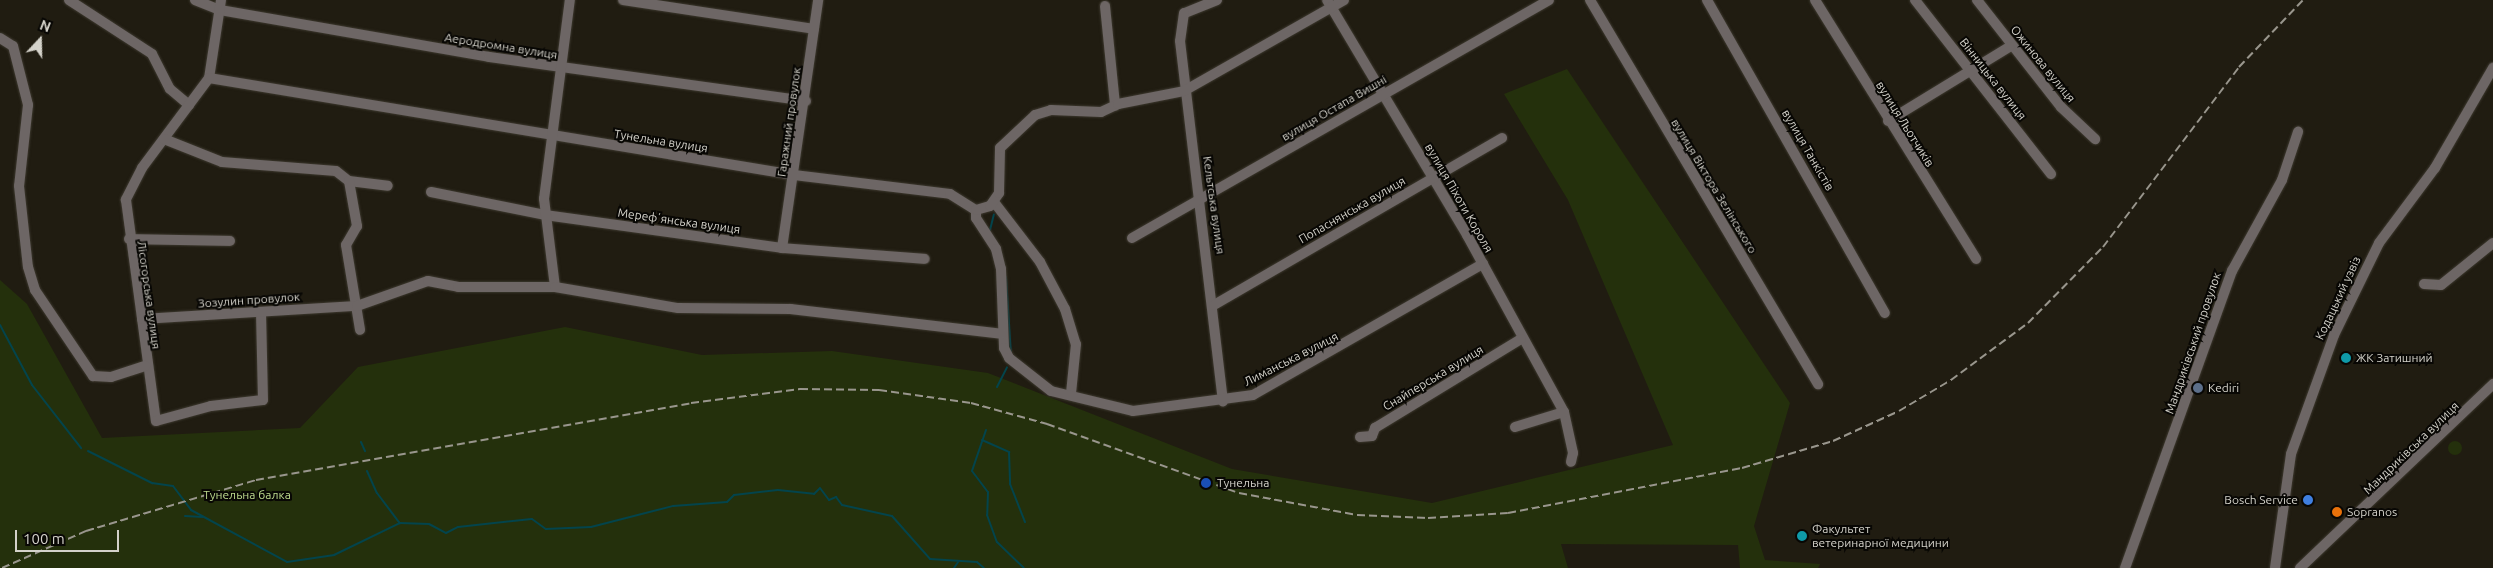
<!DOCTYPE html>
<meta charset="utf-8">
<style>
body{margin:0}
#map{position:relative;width:2493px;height:568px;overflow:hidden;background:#201c11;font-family:Ubuntu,sans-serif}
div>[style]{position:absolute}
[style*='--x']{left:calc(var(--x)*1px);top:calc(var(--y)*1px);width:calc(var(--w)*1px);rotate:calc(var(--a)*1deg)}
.green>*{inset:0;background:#24300c}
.round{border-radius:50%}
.stream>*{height:2px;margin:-1px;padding:0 1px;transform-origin:1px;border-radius:1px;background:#03444c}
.roads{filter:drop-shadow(0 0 1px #3d392f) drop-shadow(0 0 1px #3d392f)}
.minor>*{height:10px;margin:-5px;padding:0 5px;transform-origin:5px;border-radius:5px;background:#6d6665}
.rail>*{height:2px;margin-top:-1px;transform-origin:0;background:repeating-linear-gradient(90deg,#99968d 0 8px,transparent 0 12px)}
.dots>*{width:14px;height:14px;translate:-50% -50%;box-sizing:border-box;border:2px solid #080704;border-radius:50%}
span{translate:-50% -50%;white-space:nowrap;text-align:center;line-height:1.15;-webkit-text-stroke:4px #080704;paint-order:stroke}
.street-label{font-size:12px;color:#d4d2ca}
.poi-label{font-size:12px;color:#d4d2ca}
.left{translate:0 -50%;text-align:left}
.right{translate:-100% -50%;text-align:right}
.park-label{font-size:12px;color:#bcd98d}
.north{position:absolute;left:15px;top:15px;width:50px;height:50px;-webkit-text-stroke:4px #080704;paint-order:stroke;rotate:21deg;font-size:14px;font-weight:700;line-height:20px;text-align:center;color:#d4d2ca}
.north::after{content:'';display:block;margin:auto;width:18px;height:22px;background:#d4d2ca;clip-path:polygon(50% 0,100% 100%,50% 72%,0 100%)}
.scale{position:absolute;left:15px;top:530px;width:104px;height:22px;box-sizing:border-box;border:2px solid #d4d2ca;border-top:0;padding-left:6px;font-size:15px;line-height:18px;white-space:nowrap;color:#d4d2ca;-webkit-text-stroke:4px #080704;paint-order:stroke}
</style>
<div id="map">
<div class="green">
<i style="clip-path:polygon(1567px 69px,1790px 403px,1754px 526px,1765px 560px,1820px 564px,1818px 568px,1740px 568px,1738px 545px,1561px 544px,1568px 568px,0 568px,0 280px,27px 304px,102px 438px,300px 428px,358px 367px,565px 327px,702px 355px,832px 351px,988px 373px,1232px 469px,1432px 503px,1673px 445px,1568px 200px,1504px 94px)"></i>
<i class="round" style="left:2448px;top:441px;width:14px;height:14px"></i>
</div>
<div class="stream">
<i style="--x:990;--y:230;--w:16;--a:-76"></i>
<i style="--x:1006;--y:277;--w:77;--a:86.3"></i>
<i style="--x:0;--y:325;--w:68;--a:61.9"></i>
<i style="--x:32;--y:385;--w:80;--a:52.1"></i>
<i style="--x:997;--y:387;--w:22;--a:-63"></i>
<i style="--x:986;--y:430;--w:43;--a:108.9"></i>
<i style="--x:972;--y:471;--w:26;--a:53"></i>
<i style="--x:988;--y:492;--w:23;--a:92"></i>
<i style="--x:987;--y:515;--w:29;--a:70"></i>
<i style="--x:997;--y:542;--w:37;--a:44"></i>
<i style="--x:982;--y:440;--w:30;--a:24"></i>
<i style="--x:1009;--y:452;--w:32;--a:88"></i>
<i style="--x:1010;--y:484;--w:41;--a:68.5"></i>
<i style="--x:361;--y:442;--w:10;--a:66"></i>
<i style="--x:88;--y:451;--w:72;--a:26.6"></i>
<i style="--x:152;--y:483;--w:21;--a:8"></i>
<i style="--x:173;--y:486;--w:30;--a:53"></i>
<i style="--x:191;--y:510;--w:109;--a:28.4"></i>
<i style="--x:287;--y:562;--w:48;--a:-8.5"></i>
<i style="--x:334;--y:555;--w:73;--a:-25.9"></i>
<i style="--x:400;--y:523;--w:29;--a:2"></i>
<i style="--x:429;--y:524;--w:19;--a:28"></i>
<i style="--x:446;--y:533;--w:13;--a:-27"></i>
<i style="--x:458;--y:527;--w:74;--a:-6.2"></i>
<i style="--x:532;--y:519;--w:17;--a:36"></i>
<i style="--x:546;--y:529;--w:45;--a:-2.5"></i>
<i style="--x:591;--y:527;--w:85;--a:-14.4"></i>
<i style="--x:673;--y:506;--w:54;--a:-4.2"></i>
<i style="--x:727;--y:502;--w:10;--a:-45"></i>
<i style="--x:734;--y:495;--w:44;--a:-6.5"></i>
<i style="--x:778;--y:490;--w:36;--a:6"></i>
<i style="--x:814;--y:494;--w:8;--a:-45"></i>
<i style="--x:820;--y:488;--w:15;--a:53"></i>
<i style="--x:829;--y:500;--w:8;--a:-23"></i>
<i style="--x:836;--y:497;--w:10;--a:53"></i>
<i style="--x:842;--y:505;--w:51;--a:12.4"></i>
<i style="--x:892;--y:516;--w:57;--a:48.5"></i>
<i style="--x:930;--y:559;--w:47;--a:3.7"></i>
<i style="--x:977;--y:562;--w:9;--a:41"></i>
<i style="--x:367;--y:471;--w:24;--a:66"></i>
<i style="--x:377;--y:493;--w:38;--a:53"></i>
<i style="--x:185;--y:516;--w:18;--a:3"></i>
<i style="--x:954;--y:568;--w:7;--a:-56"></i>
</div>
<div class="roads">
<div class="minor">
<i style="--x:69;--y:0;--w:99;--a:33"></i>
<i style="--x:152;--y:54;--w:39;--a:63"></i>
<i style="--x:170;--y:89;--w:25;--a:40"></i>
<i style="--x:195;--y:0;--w:27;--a:22"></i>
<i style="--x:220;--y:10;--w:273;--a:9.9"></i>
<i style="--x:489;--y:57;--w:320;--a:7.9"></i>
<i style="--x:221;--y:0;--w:79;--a:98.7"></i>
<i style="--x:209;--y:78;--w:112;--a:126.7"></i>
<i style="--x:142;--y:168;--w:36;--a:117"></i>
<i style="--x:126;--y:200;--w:223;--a:82.3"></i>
<i style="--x:156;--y:421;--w:57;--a:-15.3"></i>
<i style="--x:211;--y:406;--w:52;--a:-6.6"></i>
<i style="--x:263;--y:400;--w:88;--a:-91.3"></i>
<i style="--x:623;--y:0;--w:193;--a:8.6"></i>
<i style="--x:1217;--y:0;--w:35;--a:158"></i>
<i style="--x:1184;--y:13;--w:28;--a:98"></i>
<i style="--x:1180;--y:41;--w:363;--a:83.2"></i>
<i style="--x:1327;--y:0;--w:274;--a:59.2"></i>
<i style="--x:1467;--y:235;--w:202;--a:61.3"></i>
<i style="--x:1564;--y:412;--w:42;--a:77.6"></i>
<i style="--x:1573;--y:453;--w:9;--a:103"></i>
<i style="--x:1590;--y:0;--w:447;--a:59.3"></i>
<i style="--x:1707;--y:0;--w:360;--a:60.4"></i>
<i style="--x:1815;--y:0;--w:305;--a:58.1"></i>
<i style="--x:1915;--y:0;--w:221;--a:52"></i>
<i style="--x:1977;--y:0;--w:136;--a:51.9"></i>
<i style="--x:2061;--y:107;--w:47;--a:43.3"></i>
<i style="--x:1105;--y:6;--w:100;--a:84.2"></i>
<i style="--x:0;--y:38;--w:15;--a:32"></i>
<i style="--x:13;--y:46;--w:61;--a:75.7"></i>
<i style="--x:28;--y:105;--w:81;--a:96.3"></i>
<i style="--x:19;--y:186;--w:81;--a:83.7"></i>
<i style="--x:28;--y:267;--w:24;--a:73"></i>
<i style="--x:35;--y:290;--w:104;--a:56"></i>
<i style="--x:93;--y:376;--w:18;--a:3"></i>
<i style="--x:111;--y:377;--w:36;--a:-18"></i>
<i style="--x:209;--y:78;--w:593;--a:9.41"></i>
<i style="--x:794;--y:175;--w:157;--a:6.9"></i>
<i style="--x:950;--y:194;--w:31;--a:32"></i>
<i style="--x:1888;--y:121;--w:142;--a:-31.4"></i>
<i style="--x:164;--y:139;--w:62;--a:21.6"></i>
<i style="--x:222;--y:162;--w:114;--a:4.5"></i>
<i style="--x:336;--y:171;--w:16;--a:38"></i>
<i style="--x:349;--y:181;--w:39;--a:7"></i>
<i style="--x:349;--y:181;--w:46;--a:79.9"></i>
<i style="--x:357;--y:226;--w:22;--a:120"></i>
<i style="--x:346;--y:245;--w:86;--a:80.6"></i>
<i style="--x:431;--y:192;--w:116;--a:11.4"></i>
<i style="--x:545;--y:215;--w:239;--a:7.9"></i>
<i style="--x:782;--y:248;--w:143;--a:4.4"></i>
<i style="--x:994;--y:202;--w:76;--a:52.5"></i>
<i style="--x:1040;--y:262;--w:53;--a:62"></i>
<i style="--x:1065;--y:309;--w:37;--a:73"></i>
<i style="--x:1076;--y:344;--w:49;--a:95.8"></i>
<i style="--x:976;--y:210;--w:8;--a:90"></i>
<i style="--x:976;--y:218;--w:37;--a:57"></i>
<i style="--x:996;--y:249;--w:21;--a:76"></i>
<i style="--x:1001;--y:269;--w:79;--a:87.8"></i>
<i style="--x:1004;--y:348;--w:11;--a:63"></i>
<i style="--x:1009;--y:358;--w:53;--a:38.2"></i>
<i style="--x:1051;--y:391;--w:84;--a:13.7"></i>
<i style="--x:1133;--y:411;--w:121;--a:-7.6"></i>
<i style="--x:1253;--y:395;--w:265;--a:-29.7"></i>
<i style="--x:976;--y:210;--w:15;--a:-16"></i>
<i style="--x:990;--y:206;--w:16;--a:-55"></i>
<i style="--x:999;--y:193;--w:45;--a:-88.7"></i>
<i style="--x:1000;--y:148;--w:48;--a:-43.3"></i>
<i style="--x:1035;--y:115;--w:17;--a:-17"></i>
<i style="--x:1051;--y:110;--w:50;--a:2.3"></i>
<i style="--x:1101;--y:112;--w:19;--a:-25"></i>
<i style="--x:1118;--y:104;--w:67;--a:-11.1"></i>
<i style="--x:1184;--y:91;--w:184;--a:-29.6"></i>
<i style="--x:1132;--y:238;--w:480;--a:-29.7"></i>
<i style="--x:129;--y:239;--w:101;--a:1.1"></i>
<i style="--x:782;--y:248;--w:251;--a:-81.7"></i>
<i style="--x:2424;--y:284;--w:17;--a:3"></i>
<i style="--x:2441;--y:285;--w:67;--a:-38.9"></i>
<i style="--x:555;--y:287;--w:89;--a:-97.1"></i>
<i style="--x:544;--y:199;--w:201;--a:-82.6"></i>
<i style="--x:1214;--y:305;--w:333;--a:-30.1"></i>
<i style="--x:142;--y:319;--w:215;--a:-3.5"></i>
<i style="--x:357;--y:306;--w:75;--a:-19.4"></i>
<i style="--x:428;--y:281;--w:31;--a:11"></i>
<i style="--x:458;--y:287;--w:97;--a:0"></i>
<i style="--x:555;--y:287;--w:125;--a:9.7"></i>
<i style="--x:678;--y:308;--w:113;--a:0.5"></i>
<i style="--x:791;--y:309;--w:213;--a:6.7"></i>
<i style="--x:1515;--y:427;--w:51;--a:-17"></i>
<i style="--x:1360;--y:437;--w:12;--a:-5"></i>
<i style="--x:1372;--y:436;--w:9;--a:-69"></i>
<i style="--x:1375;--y:428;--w:171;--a:-31.4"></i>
<i style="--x:2125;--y:568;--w:316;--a:-70.2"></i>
<i style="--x:2232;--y:271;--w:104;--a:-61.2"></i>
<i style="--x:2282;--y:180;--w:51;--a:-71.6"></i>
<i style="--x:2275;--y:568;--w:115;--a:-82"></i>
<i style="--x:2291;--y:454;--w:127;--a:-70.1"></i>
<i style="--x:2334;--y:335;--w:102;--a:-63.9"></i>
<i style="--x:2379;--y:243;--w:94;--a:-53.3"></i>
<i style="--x:2435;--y:168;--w:116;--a:-59.9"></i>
<i style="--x:2300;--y:568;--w:267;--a:-43.6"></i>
</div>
</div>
<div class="rail">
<i style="--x:2;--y:568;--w:92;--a:-23.8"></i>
<i style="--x:86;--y:531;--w:177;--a:-16.7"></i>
<i style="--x:256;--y:480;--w:442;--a:-10"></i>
<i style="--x:691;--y:403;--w:110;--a:-7.3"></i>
<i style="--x:800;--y:389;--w:79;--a:0.7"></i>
<i style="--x:879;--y:390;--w:93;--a:8"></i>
<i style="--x:971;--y:403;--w:79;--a:15.4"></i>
<i style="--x:1047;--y:424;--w:204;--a:19.8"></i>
<i style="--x:1239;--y:493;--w:120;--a:10.6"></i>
<i style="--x:1357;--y:515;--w:71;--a:2.4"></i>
<i style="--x:1428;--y:518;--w:80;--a:-3.6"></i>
<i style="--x:1508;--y:513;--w:238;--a:-10.9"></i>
<i style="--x:1742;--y:468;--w:95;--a:-16.5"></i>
<i style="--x:1833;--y:441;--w:72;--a:-24.4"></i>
<i style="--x:1899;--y:411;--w:61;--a:-30.8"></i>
<i style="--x:1951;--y:380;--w:96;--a:-36.5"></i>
<i style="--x:2028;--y:323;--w:107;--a:-45.4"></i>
<i style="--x:2103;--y:247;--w:226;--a:-52.9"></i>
<i style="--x:2239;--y:67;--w:93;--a:-46.3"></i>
</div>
<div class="dots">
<i style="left:2346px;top:358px;background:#0f9aa8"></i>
<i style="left:2198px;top:388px;background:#5c6f8a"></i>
<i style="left:1206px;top:483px;background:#1a4fb4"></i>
<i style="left:2308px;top:500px;background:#3f7fe0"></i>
<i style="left:2337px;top:512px;background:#e8710a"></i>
<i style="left:1802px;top:536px;background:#0f9aa8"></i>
</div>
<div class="street-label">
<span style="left:501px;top:46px;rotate:9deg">Аеродромна вулиця</span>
<span style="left:2043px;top:64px;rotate:51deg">Ожинова вулиця</span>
<span style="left:1993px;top:79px;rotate:52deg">Вінницька вулиця</span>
<span style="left:1334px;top:108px;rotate:-30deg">вулиця Остапа Вишні</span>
<span style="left:789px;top:122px;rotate:-82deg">Гаражний провулок</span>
<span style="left:1905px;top:124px;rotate:58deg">вулиця Льотчиків</span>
<span style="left:661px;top:141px;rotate:9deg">Тунельна вулиця</span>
<span style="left:1808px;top:150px;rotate:60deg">вулиця Танкістів</span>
<span style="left:1714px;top:186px;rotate:59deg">вулиця Віктора Зелінського</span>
<span style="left:1459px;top:198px;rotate:60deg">вулиця Піхоти Короля</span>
<span style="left:1214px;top:205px;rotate:82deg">Кельтська вулиця</span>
<span style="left:1352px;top:210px;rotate:-30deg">Попаснянська вулиця</span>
<span style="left:679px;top:221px;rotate:8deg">Мерефʼянська вулиця</span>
<span style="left:149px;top:295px;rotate:82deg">Лісогорська вулиця</span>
<span style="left:2338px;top:298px;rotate:-65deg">Кодацький узвіз</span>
<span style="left:249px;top:300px;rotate:-4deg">Зозулин провулок</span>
<span style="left:2193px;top:343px;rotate:-71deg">Мандриківський провулок</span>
<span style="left:1291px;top:359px;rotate:-27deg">Лиманська вулиця</span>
<span style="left:1433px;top:378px;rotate:-31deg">Снайперська вулиця</span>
<span style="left:2411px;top:448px;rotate:-44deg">Мандриківська вулиця</span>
</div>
<div class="poi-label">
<span class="left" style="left:2356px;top:358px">ЖК Затишний</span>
<span class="left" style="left:2208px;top:388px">Kediri</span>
<span class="left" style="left:1217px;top:483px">Тунельна</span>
<span class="right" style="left:2298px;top:500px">Bosch Service</span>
<span class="left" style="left:2347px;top:512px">Sopranos</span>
<span class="left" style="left:1812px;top:536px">Факультет<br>ветеринарної медицини</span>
</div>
<div class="park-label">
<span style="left:247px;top:495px">Тунельна балка</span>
</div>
<div class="north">N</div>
<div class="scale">100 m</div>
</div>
